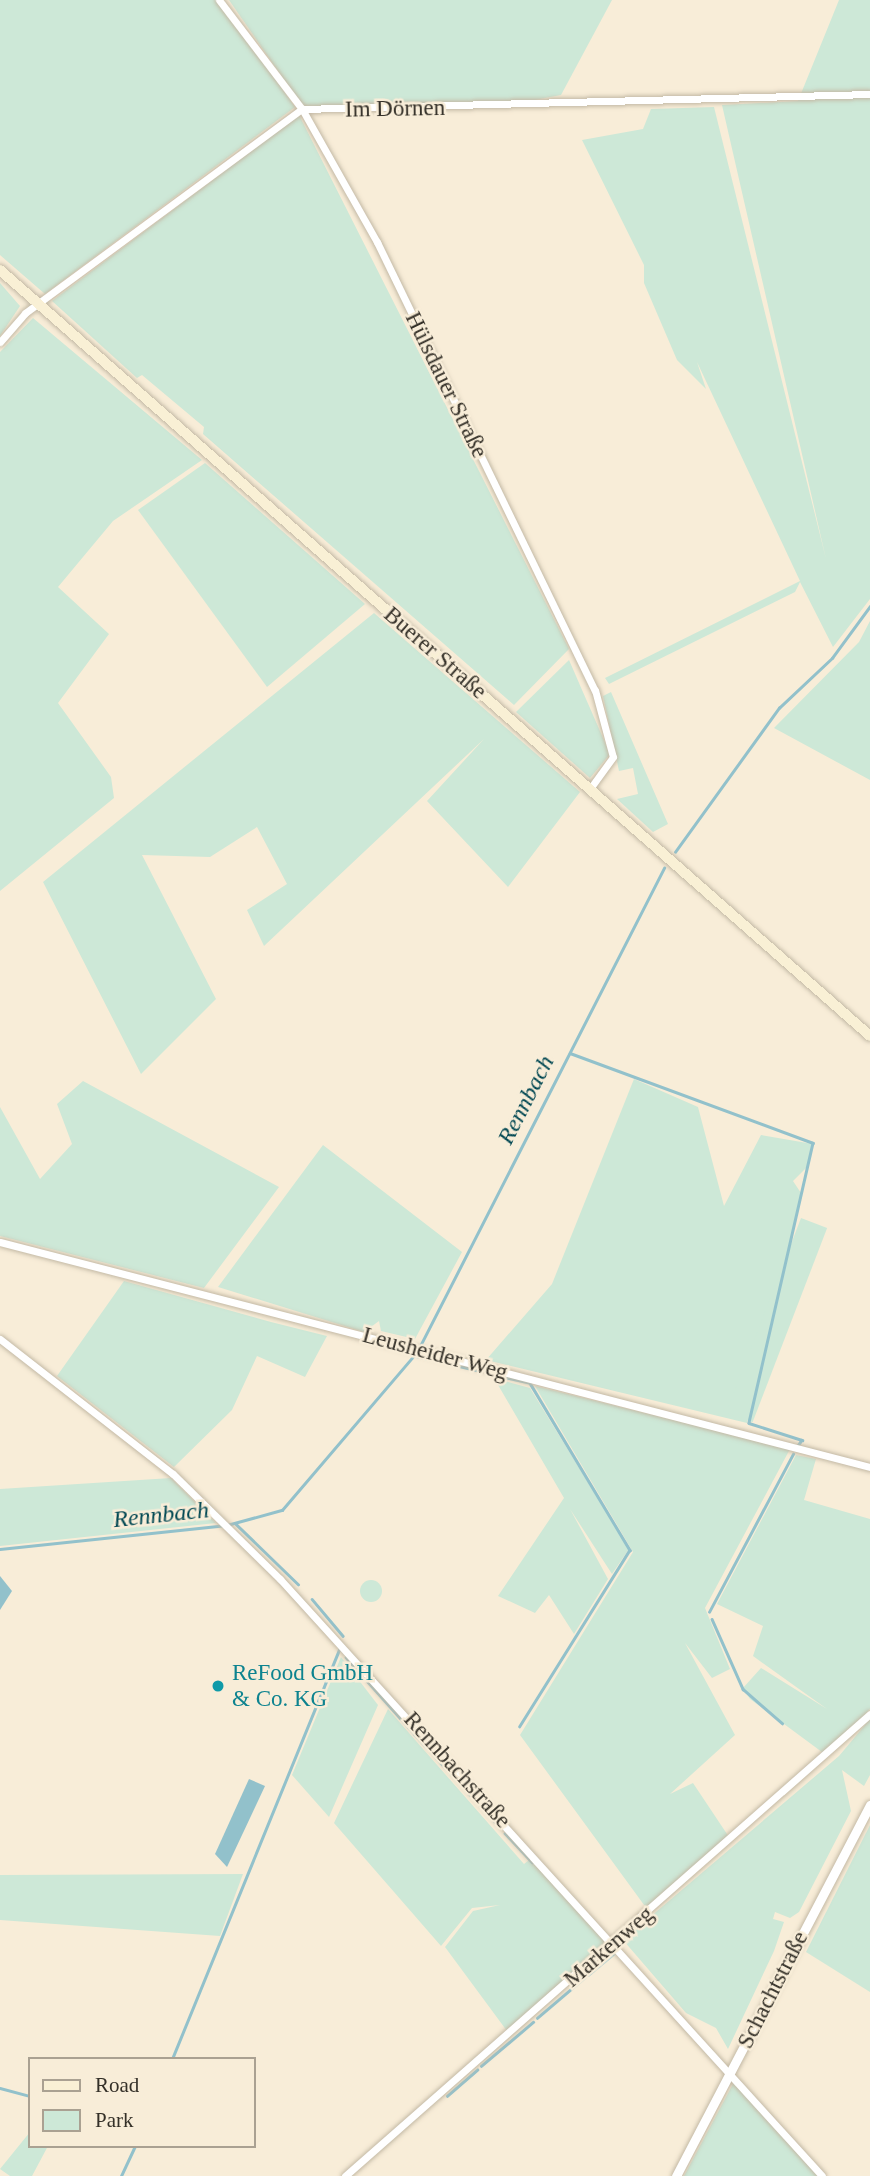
<!DOCTYPE html>
<meta charset="utf-8">
<style>
body{margin:0}
#map{position:relative;width:870px;height:2176px;overflow:hidden;background:#f8edd8;font-family:"Times New Roman",serif}
div>[style]{position:absolute}
[style*='--x']{left:calc(var(--x)*1px);top:calc(var(--y)*1px);width:calc(var(--w)*1px);rotate:calc(var(--a)*1deg)}
.green>*{inset:0;background:#cde8d7;transform-origin:0 0}
.round{border-radius:50%}
.water>*{inset:0;background:#92c1cb}
.stream>*{height:2.5px;margin:-1.25px;padding:0 1.25px;transform-origin:1.25px;border-radius:1.25px;background:#92c1cb}
.roads{filter:drop-shadow(0 0 2px #c3b9a5) drop-shadow(0 0 2px #c3b9a5)}
.minor>*{height:7px;margin:-3.5px;padding:0 3.5px;transform-origin:3.5px;border-radius:3.5px;background:#fff}
.tertiary>*{height:9px;margin:-4.5px;padding:0 4.5px;transform-origin:4.5px;border-radius:4.5px;background:#fff}
.secondary>*{height:10px;margin:-5px;padding:0 5px;transform-origin:5px;border-radius:5px;background:#f9f0d5}
.dots>*{width:19px;height:19px;translate:-50% -50%;box-sizing:border-box;border:4px solid #f8edd8;border-radius:50%}
span{translate:-50% -50%;white-space:nowrap;text-align:center;line-height:1.15;-webkit-text-stroke:5px #f8edd8;paint-order:stroke}
.street-label{font-size:23px;color:#343028}
.culture-label{font-size:23px;color:#0d838f}
.left{translate:0 -50%;text-align:left}
.water-label{font-size:24px;color:#004752;font-style:italic}
.legend{position:absolute;left:28px;top:2057px;width:228px;height:91px;box-sizing:border-box;background:#f8edd8;border:2px solid #aaa192;margin:0;padding:9px 12px;list-style:none;font-size:21px;color:#343028}
.legend li{display:flex;align-items:center;gap:14px;height:35px}
.legend b{width:35px;border:2px solid #aaa192}
</style>
<div id="map">
<div class="green">
<i style="clip-path:polygon(0 0,219px 0,295px 107px,45px 294px,0 255px)"></i>
<i style="clip-path:polygon(229px 0,612px 0,561px 95px,524px 102px,303px 107px)"></i>
<i style="clip-path:polygon(839px 0,870px 0,870px 599px,833px 647px,800px 582px,795px 592px,609px 684px,605px 678px,800px 581px,697px 362px,706px 389px,677px 360px,644px 283px,644px 265px,582px 140px,643px 129px,651px 109px,714px 107px,826px 559px,722px 105px,798px 101px)"></i>
<i style="clip-path:polygon(299px 115px,569px 649px,514px 705px,203px 434px,204px 427px,142px 375px,137px 378px,52px 301px)"></i>
<i style="clip-path:polygon(0 283px,20px 306px,0 336px)"></i>
<i style="clip-path:polygon(33px 318px,202px 460px,113px 521px,58px 587px,109px 634px,58px 703px,111px 777px,114px 798px,0 891px,0 352px)"></i>
<i style="clip-path:polygon(205px 463px,365px 604px,267px 687px,138px 510px)"></i>
<i style="clip-path:polygon(374px 613px,580px 792px,508px 887px,427px 801px,484px 739px,264px 946px,247px 910px,287px 884px,257px 827px,210px 857px,142px 855px,216px 999px,141px 1074px,43px 882px)"></i>
<i style="clip-path:polygon(870px 621px,870px 780px,774px 728px,859px 642px)"></i>
<i style="clip-path:polygon(569px 660px,610px 754px,590px 778px,516px 712px)"></i>
<i style="clip-path:polygon(611px 692px,668px 824px,653px 832px,617px 799px,638px 794px,633px 768px,619px 771px,603px 696px)"></i>
<i style="clip-path:polygon(634px 1079px,698px 1107px,724px 1206px,761px 1135px,813px 1144px,807px 1167px,793px 1181px,801px 1193px,747px 1423px,486px 1360px,552px 1284px)"></i>
<i style="clip-path:polygon(83px 1081px,279px 1187px,204px 1288px,0 1236px,0 1107px,40px 1179px,72px 1144px,57px 1104px)"></i>
<i style="clip-path:polygon(323px 1145px,462px 1252px,415px 1339px,381px 1331px,379px 1321px,364px 1332px,218px 1287px)"></i>
<i style="left:801px;top:1218px;width:28px;height:208px;rotate:21deg"></i>
<i style="clip-path:polygon(124px 1281px,271px 1322px,327px 1336px,305px 1377px,257px 1356px,232px 1410px,174px 1467px,57px 1376px)"></i>
<i style="clip-path:polygon(494px 1378px,530px 1388px,629px 1549px,612px 1574px,570px 1509px,608px 1579px,574px 1634px,549px 1595px,535px 1613px,498px 1596px,564px 1498px)"></i>
<i style="clip-path:polygon(535px 1386px,790px 1449px,705px 1608px,730px 1669px,712px 1678px,685px 1643px,735px 1735px,670px 1794px,693px 1783px,729px 1837px,647px 1909px,520px 1735px,633px 1552px)"></i>
<i style="clip-path:polygon(796px 1455px,816px 1459px,804px 1500px,870px 1519px,870px 1709px,826px 1755px,750px 1699px,743px 1688px,761px 1668px,827px 1709px,753px 1656px,763px 1626px,717px 1604px)"></i>
<i style="clip-path:polygon(171px 1478px,216px 1523px,0 1546px,0 1489px)"></i>
<i class="round" style="left:360px;top:1580px;width:22px;height:22px"></i>
<i style="clip-path:polygon(341px 1657px,378px 1705px,329px 1817px,292px 1775px)"></i>
<i style="clip-path:polygon(388px 1709px,524px 1864px,533px 1857px,609px 1941px,507px 2031px,445px 1947px,473px 1911px,500px 1905px,472px 1908px,441px 1946px,334px 1823px)"></i>
<i style="clip-path:polygon(870px 1719px,870px 1775px,864px 1786px,842px 1770px,851px 1811px,799px 1912px,790px 1918px,775px 1912px,773px 1919px,784px 1922px,774px 1951px,728px 2049px,716px 2028px,686px 2013px,623px 1940px,839px 1756px)"></i>
<i style="clip-path:polygon(870px 1825px,870px 1992px,806px 1952px)"></i>
<i style="clip-path:polygon(243px 1874px,220px 1936px,0 1920px,0 1875px)"></i>
<i style="clip-path:polygon(734px 2082px,819px 2176px,684px 2176px)"></i>
<i style="clip-path:polygon(30px 2132px,30px 2146px,48px 2146px,32px 2176px,10px 2176px,0 2169px)"></i>
</div>
<div class="water">
<i style="clip-path:polygon(0 1576px,12px 1591px,0 1610px)"></i>
<i style="clip-path:polygon(249px 1779px,265px 1786px,227px 1867px,215px 1854px)"></i>
</div>
<div class="stream">
<i style="--x:675;--y:852;--w:178;--a:-54.2"></i>
<i style="--x:779;--y:708;--w:73;--a:-43.3"></i>
<i style="--x:832;--y:658;--w:64;--a:-53.8"></i>
<i style="--x:570;--y:1053;--w:259;--a:20.3"></i>
<i style="--x:813;--y:1143;--w:287;--a:102.9"></i>
<i style="--x:749;--y:1423;--w:56;--a:17.8"></i>
<i style="--x:802;--y:1440;--w:7;--a:124"></i>
<i style="--x:419;--y:1348;--w:539;--a:-62.96"></i>
<i style="--x:416;--y:1356;--w:67;--a:13"></i>
<i style="--x:492;--y:1374;--w:39;--a:13"></i>
<i style="--x:530;--y:1383;--w:195;--a:59.1"></i>
<i style="--x:630;--y:1550;--w:208;--a:122"></i>
<i style="--x:235;--y:1523;--w:88;--a:44.1"></i>
<i style="--x:0;--y:1549;--w:228;--a:-6"></i>
<i style="--x:227;--y:1525;--w:57;--a:-15.3"></i>
<i style="--x:282;--y:1510;--w:208;--a:-49.5"></i>
<i style="--x:312;--y:1599;--w:48;--a:50"></i>
<i style="--x:709;--y:1612;--w:179;--a:-62"></i>
<i style="--x:712;--y:1619;--w:77;--a:66.1"></i>
<i style="--x:743;--y:1689;--w:52;--a:41.1"></i>
<i style="--x:346;--y:1657;--w:122;--a:48.3"></i>
<i style="--x:431;--y:1752;--w:103;--a:47.4"></i>
<i style="--x:505;--y:1833;--w:40;--a:47"></i>
<i style="--x:588;--y:1975;--w:35;--a:-40"></i>
<i style="--x:537;--y:2018;--w:62;--a:-40.4"></i>
<i style="--x:172;--y:2059;--w:445;--a:-67.8"></i>
<i style="--x:481;--y:2066;--w:68;--a:-40.2"></i>
<i style="--x:0;--y:2088;--w:31;--a:15"></i>
<i style="--x:447;--y:2096;--w:40;--a:-41"></i>
<i style="--x:121;--y:2176;--w:33;--a:-65"></i>
</div>
<div class="roads">
<div class="minor">
<i style="--x:219;--y:0;--w:137;--a:52.7"></i>
<i style="--x:302;--y:109;--w:153;--a:60.6"></i>
<i style="--x:377;--y:242;--w:498;--a:64.1"></i>
<i style="--x:595;--y:690;--w:69;--a:75"></i>
<i style="--x:613;--y:757;--w:39;--a:126"></i>
<i style="--x:0;--y:342;--w:38;--a:-49"></i>
<i style="--x:25;--y:313;--w:344;--a:-36.4"></i>
<i style="--x:302;--y:109;--w:568;--a:-1.51"></i>
<i style="--x:0;--y:1242;--w:899;--a:14.5"></i>
<i style="--x:0;--y:1339;--w:219;--a:38"></i>
<i style="--x:173;--y:1474;--w:150;--a:44.5"></i>
<i style="--x:280;--y:1579;--w:806;--a:47.76"></i>
<i style="--x:345;--y:2176;--w:699;--a:-41.35"></i>
</div>
<div class="tertiary">
<i style="--x:676;--y:2176;--w:419;--a:-62.4"></i>
</div>
<div class="secondary">
<i style="--x:0;--y:270;--w:1159;--a:41.36"></i>
</div>
</div>
<div class="dots">
<i style="left:218px;top:1686px;background:#0f9aa8"></i>
</div>
<div class="street-label">
<span style="left:395px;top:109px;rotate:-1deg">Im Dörnen</span>
<span style="left:446px;top:385px;rotate:64deg">Hülsdauer Straße</span>
<span style="left:435px;top:653px;rotate:41deg">Buerer Straße</span>
<span style="left:435px;top:1354px;rotate:15deg">Leusheider Weg</span>
<span style="left:457px;top:1770px;rotate:48deg">Rennbachstraße</span>
<span style="left:609px;top:1947px;rotate:-41deg">Markenweg</span>
<span style="left:773px;top:1990px;rotate:-63deg">Schachtstraße</span>
</div>
<div class="culture-label">
<span class="left" style="left:232px;top:1686px">ReFood GmbH<br>&amp; Co. KG</span>
</div>
<div class="water-label">
<span style="left:526px;top:1100px;rotate:-63deg">Rennbach</span>
<span style="left:161px;top:1515px;rotate:-6deg">Rennbach</span>
</div>
<ul class="legend">
<li><b style="height:9px;background:#f9f0d5"></b>Road</li>
<li><b style="height:19px;background:#cde8d7"></b>Park</li>
</ul>
</div>
